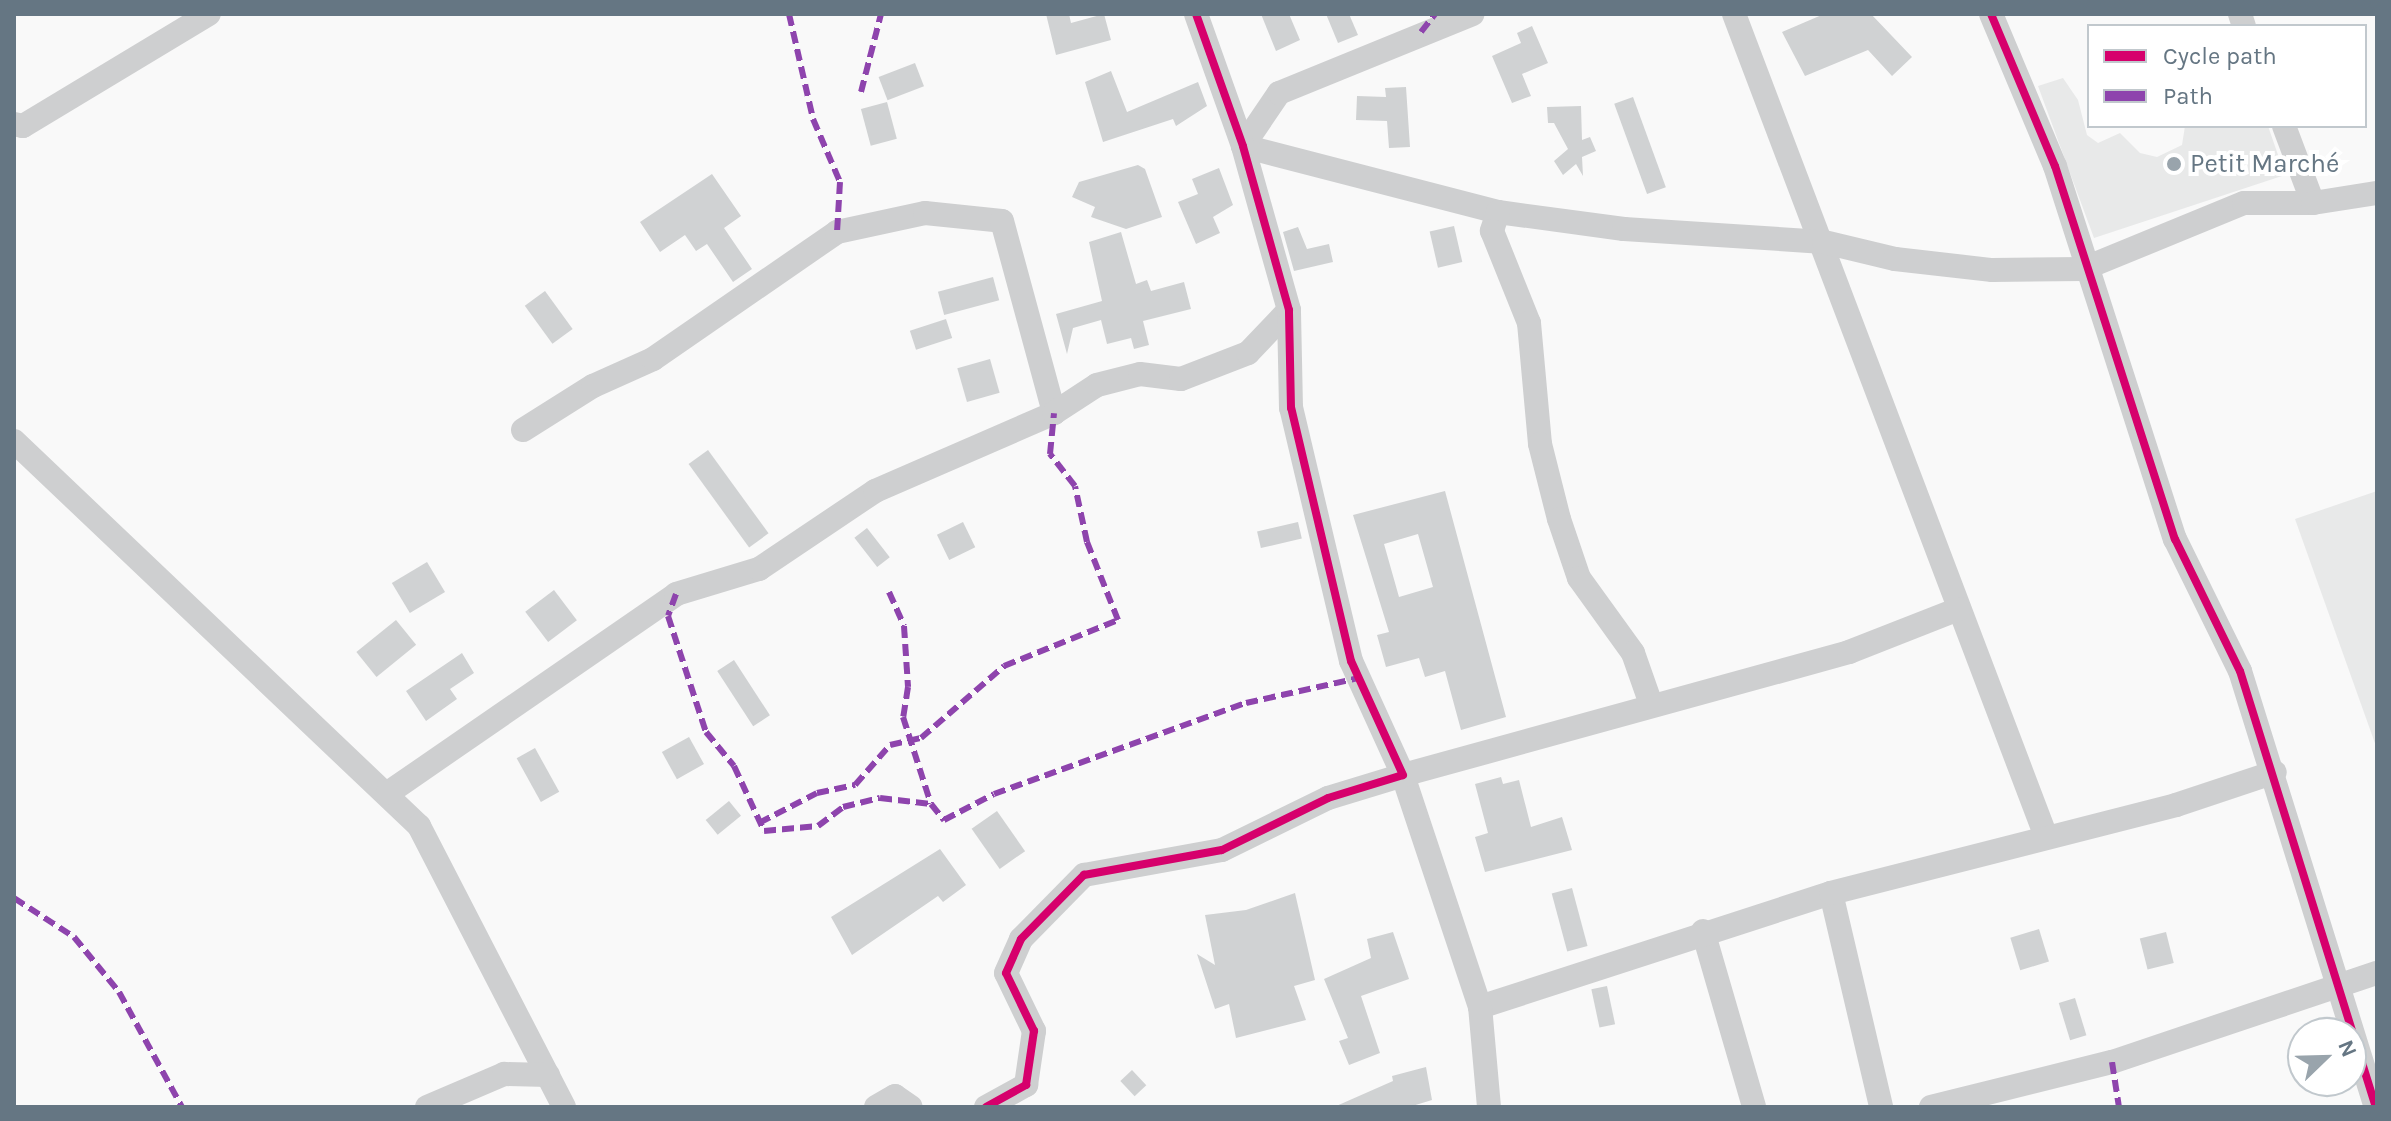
<!DOCTYPE html>
<meta charset="utf-8">
<style>
body{margin:0}
#map{position:relative;width:2391px;height:1121px;overflow:hidden;background:#f9f9f9;font-family:Karla,sans-serif}
div>[style]{position:absolute}
[style*='--x']{left:calc(var(--x)*1px);top:calc(var(--y)*1px);width:calc(var(--w)*1px);rotate:calc(var(--a)*1deg)}
.built>*{inset:0;background:#e8e9e9}
.building>*{inset:0;background:#d0d2d3;transform-origin:0 0}
.minor>*{height:24px;margin:-12px;padding:0 12px;transform-origin:12px;border-radius:12px;background:#cecfd0}
.quiet>*{height:6px;margin-top:-3px;transform-origin:0;background:repeating-linear-gradient(90deg,#8e44ad 0 12px,transparent 0 18px)}
.cycleway>*{height:8px;margin:-4px;padding:0 4px;transform-origin:4px;border-radius:4px;background:#d6006c}
.dots>*{width:22px;height:22px;translate:-50% -50%;box-sizing:border-box;border:4px solid #fff;border-radius:50%}
span{translate:-50% -50%;white-space:nowrap;text-align:center;line-height:1.15;-webkit-text-stroke:8px #fff;paint-order:stroke}
.poi-label{font-size:26px;color:#657683}
.left{translate:0 -50%;text-align:left}
.frame{position:absolute;inset:0;border:16px solid #657683;pointer-events:none}
.legend{position:absolute;left:2087px;top:24px;width:280px;height:104px;box-sizing:border-box;background:#fff;border:2px solid #c1c8cd;margin:0;padding:10px 14px;list-style:none;font-size:24px;color:#657683}
.legend li{display:flex;align-items:center;gap:16px;height:40px}
.legend b{width:40px;border:2px solid #c1c8cd}
.north{position:absolute;left:2287px;top:1017px;width:80px;height:80px;box-sizing:border-box;background:#fff;border:2px solid #c1c8cd;border-radius:50%;rotate:67deg;font-size:22px;font-weight:700;line-height:32px;text-align:center;color:#657683}
.north::after{content:'';display:block;margin:auto;width:28px;height:36px;background:#99a4ac;clip-path:polygon(50% 0,100% 100%,50% 72%,0 100%)}
</style>
<div id="map">
<div class="built">
<i style="clip-path:polygon(2063px 78px,2078px 100px,2087px 135px,2098px 143px,2120px 133px,2140px 153px,2157px 157px,2182px 145px,2185px 126px,2268px 126px,2285px 175px,2094px 238px,2038px 86px)"></i>
<i style="clip-path:polygon(2377px 491px,2377px 749px,2295px 519px)"></i>
</div>
<div class="building">
<i style="clip-path:polygon(1046px 14px,1069px 14px,1071px 23px,1104px 14px,1111px 40px,1056px 55px)"></i>
<i style="clip-path:polygon(1261px 14px,1289px 14px,1300px 40px,1276px 51px)"></i>
<i style="clip-path:polygon(1326px 14px,1349px 14px,1358px 35px,1338px 43px)"></i>
<i style="clip-path:polygon(1824px 14px,1871px 14px,1912px 57px,1892px 76px,1868px 50px,1805px 76px,1782px 32px)"></i>
<i style="clip-path:polygon(1532px 26px,1548px 63px,1522px 74px,1531px 96px,1512px 103px,1492px 56px,1521px 43px,1517px 33px)"></i>
<i style="left:915px;top:63px;width:25px;height:39px;rotate:69deg"></i>
<i style="clip-path:polygon(1111px 71px,1127px 112px,1198px 82px,1207px 106px,1176px 126px,1173px 119px,1103px 142px,1085px 82px)"></i>
<i style="clip-path:polygon(1406px 87px,1410px 147px,1389px 148px,1387px 121px,1356px 120px,1357px 96px,1386px 97px,1385px 88px)"></i>
<i style="left:1633px;top:97px;width:96px;height:20px;rotate:70deg"></i>
<i style="left:887px;top:102px;width:38px;height:27px;rotate:75deg"></i>
<i style="clip-path:polygon(1581px 106px,1582px 140px,1590px 137px,1596px 151px,1582px 157px,1583px 176px,1576px 164px,1563px 175px,1554px 161px,1568px 149px,1554px 123px,1548px 123px,1547px 107px)"></i>
<i style="clip-path:polygon(1138px 165px,1145px 169px,1162px 217px,1126px 229px,1091px 217px,1095px 207px,1072px 197px,1079px 182px)"></i>
<i style="clip-path:polygon(1219px 168px,1233px 205px,1213px 217px,1220px 233px,1196px 244px,1178px 202px,1198px 194px,1192px 179px)"></i>
<i style="clip-path:polygon(712px 174px,741px 216px,724px 228px,752px 269px,733px 282px,707px 244px,696px 251px,685px 235px,660px 252px,640px 222px)"></i>
<i style="left:1454px;top:226px;width:37px;height:25px;rotate:77deg"></i>
<i style="clip-path:polygon(1298px 227px,1307px 249px,1329px 244px,1333px 262px,1294px 271px,1283px 232px)"></i>
<i style="clip-path:polygon(1121px 232px,1136px 284px,1147px 280px,1151px 291px,1184px 282px,1191px 309px,1143px 321px,1149px 345px,1134px 349px,1131px 338px,1107px 344px,1101px 320px,1073px 328px,1067px 354px,1056px 314px,1102px 301px,1089px 242px)"></i>
<i style="left:993px;top:277px;width:24px;height:57px;rotate:75deg"></i>
<i style="left:545px;top:291px;width:47px;height:25px;rotate:54deg"></i>
<i style="left:946px;top:319px;width:20px;height:38px;rotate:72deg"></i>
<i style="left:990px;top:359px;width:35px;height:34px;rotate:74deg"></i>
<i style="left:708px;top:450px;width:103px;height:24px;rotate:54deg"></i>
<i style="clip-path:polygon(evenodd,1445px 491px,1506px 717px,1461px 730px,1445px 671px,1425px 677px,1419px 658px,1386px 667px,1377px 635px,1389px 632px,1353px 515px,1445px 491px,1418px 534px,1433px 587px,1399px 597px,1384px 544px,1418px 534px)"></i>
<i style="left:963px;top:522px;width:28px;height:29px;rotate:64deg"></i>
<i style="left:1298px;top:522px;width:17px;height:42px;rotate:77deg"></i>
<i style="left:867px;top:528px;width:37px;height:16px;rotate:52deg"></i>
<i style="left:427px;top:562px;width:35px;height:41px;rotate:59deg"></i>
<i style="left:554px;top:590px;width:38px;height:36px;rotate:53deg"></i>
<i style="left:396px;top:620px;width:32px;height:51px;rotate:51deg"></i>
<i style="clip-path:polygon(462px 653px,474px 673px,450px 689px,457px 699px,426px 721px,406px 691px)"></i>
<i style="left:734px;top:660px;width:66px;height:20px;rotate:57deg"></i>
<i style="left:689px;top:737px;width:31px;height:31px;rotate:61deg"></i>
<i style="left:535px;top:748px;width:50px;height:21px;rotate:61deg"></i>
<i style="clip-path:polygon(1501px 777px,1503px 784px,1519px 780px,1531px 827px,1562px 817px,1572px 850px,1485px 872px,1475px 837px,1488px 833px,1475px 784px)"></i>
<i style="left:729px;top:801px;width:19px;height:30px;rotate:51deg"></i>
<i style="left:997px;top:811px;width:49px;height:31px;rotate:55deg"></i>
<i style="clip-path:polygon(940px 849px,966px 885px,943px 902px,938px 896px,852px 955px,831px 917px)"></i>
<i style="left:1572px;top:888px;width:60px;height:21px;rotate:75deg"></i>
<i style="clip-path:polygon(1295px 893px,1315px 980px,1294px 986px,1306px 1020px,1236px 1038px,1229px 1004px,1215px 1009px,1197px 954px,1215px 965px,1205px 915px,1246px 910px)"></i>
<i style="left:2039px;top:929px;width:34px;height:30px;rotate:73deg"></i>
<i style="clip-path:polygon(1393px 932px,1409px 979px,1361px 996px,1380px 1053px,1349px 1065px,1339px 1041px,1348px 1038px,1324px 979px,1371px 958px,1367px 939px)"></i>
<i style="left:2166px;top:932px;width:32px;height:27px;rotate:76deg"></i>
<i style="left:1607px;top:986px;width:39px;height:16px;rotate:78deg"></i>
<i style="left:2075px;top:998px;width:39px;height:17px;rotate:73deg"></i>
<i style="clip-path:polygon(1426px 1067px,1432px 1100px,1409px 1107px,1334px 1107px,1393px 1081px,1392px 1076px)"></i>
<i style="left:1132px;top:1070px;width:21px;height:16px;rotate:47deg"></i>
</div>
<div class="minor">
<i style="--x:1734;--y:14;--w:877;--a:69.23"></i>
<i style="--x:1991;--y:14;--w:165;--a:67.2"></i>
<i style="--x:2055;--y:166;--w:392;--a:72.2"></i>
<i style="--x:2175;--y:539;--w:147;--a:63.8"></i>
<i style="--x:2240;--y:671;--w:457;--a:72.7"></i>
<i style="--x:2240;--y:14;--w:13;--a:72"></i>
<i style="--x:14;--y:124;--w:9;--a:13"></i>
<i style="--x:23;--y:126;--w:217;--a:-31.1"></i>
<i style="--x:2284;--y:126;--w:82;--a:69.4"></i>
<i style="--x:1243;--y:146;--w:263;--a:14.5"></i>
<i style="--x:1498;--y:212;--w:127;--a:7.7"></i>
<i style="--x:1624;--y:229;--w:200;--a:3.7"></i>
<i style="--x:1824;--y:242;--w:73;--a:13.5"></i>
<i style="--x:1895;--y:259;--w:98;--a:6.5"></i>
<i style="--x:1992;--y:270;--w:91;--a:-0.6"></i>
<i style="--x:2083;--y:269;--w:174;--a:-22.3"></i>
<i style="--x:2244;--y:203;--w:69;--a:0"></i>
<i style="--x:2313;--y:203;--w:65;--a:-8.9"></i>
<i style="--x:1243;--y:146;--w:64;--a:-55.8"></i>
<i style="--x:1279;--y:93;--w:209;--a:-22.2"></i>
<i style="--x:1498;--y:212;--w:20;--a:108"></i>
<i style="--x:1492;--y:231;--w:99;--a:68.1"></i>
<i style="--x:1529;--y:323;--w:121;--a:84.8"></i>
<i style="--x:1540;--y:444;--w:77;--a:75.8"></i>
<i style="--x:1559;--y:519;--w:62;--a:71.3"></i>
<i style="--x:1579;--y:578;--w:92;--a:54.2"></i>
<i style="--x:1633;--y:653;--w:54;--a:70.6"></i>
<i style="--x:523;--y:430;--w:83;--a:-32.2"></i>
<i style="--x:593;--y:386;--w:66;--a:-24.2"></i>
<i style="--x:653;--y:359;--w:224;--a:-34.6"></i>
<i style="--x:837;--y:232;--w:90;--a:-12.2"></i>
<i style="--x:925;--y:213;--w:77;--a:5.9"></i>
<i style="--x:1002;--y:221;--w:199;--a:74.8"></i>
<i style="--x:14;--y:441;--w:559;--a:43.55"></i>
<i style="--x:419;--y:826;--w:316;--a:62.7"></i>
<i style="--x:388;--y:793;--w:350;--a:-34.6"></i>
<i style="--x:676;--y:594;--w:87;--a:-16.8"></i>
<i style="--x:759;--y:569;--w:140;--a:-33.9"></i>
<i style="--x:875;--y:491;--w:195;--a:-23.5"></i>
<i style="--x:1054;--y:413;--w:51;--a:-33.1"></i>
<i style="--x:1097;--y:385;--w:44;--a:-14.3"></i>
<i style="--x:1140;--y:374;--w:41;--a:7"></i>
<i style="--x:1181;--y:379;--w:72;--a:-21.2"></i>
<i style="--x:1248;--y:353;--w:59;--a:-46.4"></i>
<i style="--x:1831;--y:893;--w:220;--a:76.8"></i>
<i style="--x:1703;--y:931;--w:183;--a:73.8"></i>
<i style="--x:1480;--y:1007;--w:369;--a:-18"></i>
<i style="--x:1831;--y:893;--w:356;--a:-14.3"></i>
<i style="--x:2176;--y:805;--w:104;--a:-18.4"></i>
<i style="--x:427;--y:1107;--w:84;--a:-23.2"></i>
<i style="--x:504;--y:1074;--w:44;--a:1.3"></i>
<i style="--x:876;--y:1107;--w:22;--a:-30"></i>
<i style="--x:895;--y:1096;--w:19;--a:35"></i>
<i style="--x:986;--y:1107;--w:46;--a:-28.8"></i>
<i style="--x:1026;--y:1085;--w:55;--a:-81.6"></i>
<i style="--x:1034;--y:1031;--w:64;--a:-115.8"></i>
<i style="--x:1006;--y:973;--w:37;--a:-66"></i>
<i style="--x:1021;--y:939;--w:90;--a:-45.5"></i>
<i style="--x:1084;--y:875;--w:140;--a:-10.3"></i>
<i style="--x:1222;--y:850;--w:118;--a:-26.1"></i>
<i style="--x:1328;--y:798;--w:78;--a:-17"></i>
<i style="--x:1403;--y:775;--w:125;--a:-114.5"></i>
<i style="--x:1351;--y:661;--w:260;--a:-103.3"></i>
<i style="--x:1291;--y:408;--w:98;--a:-91.2"></i>
<i style="--x:1289;--y:310;--w:170;--a:-105.7"></i>
<i style="--x:1243;--y:146;--w:140;--a:-109.6"></i>
<i style="--x:1489;--y:1107;--w:100;--a:-95.1"></i>
<i style="--x:1480;--y:1007;--w:244;--a:-108.4"></i>
<i style="--x:1403;--y:775;--w:463;--a:-15.4"></i>
<i style="--x:1849;--y:652;--w:118;--a:-21.4"></i>
<i style="--x:1931;--y:1107;--w:187;--a:-14"></i>
<i style="--x:2112;--y:1062;--w:280;--a:-18.6"></i>
</div>
<div class="quiet">
<i style="--x:789;--y:14;--w:108;--a:77.1"></i>
<i style="--x:813;--y:119;--w:69;--a:66.8"></i>
<i style="--x:840;--y:182;--w:50;--a:93.4"></i>
<i style="--x:1421;--y:32;--w:23;--a:-52"></i>
<i style="--x:861;--y:92;--w:81;--a:-75.6"></i>
<i style="--x:889;--y:592;--w:37;--a:66"></i>
<i style="--x:904;--y:626;--w:61;--a:86.2"></i>
<i style="--x:908;--y:687;--w:30;--a:99"></i>
<i style="--x:903;--y:717;--w:91;--a:72.2"></i>
<i style="--x:931;--y:804;--w:21;--a:51"></i>
<i style="--x:944;--y:820;--w:56;--a:-27.5"></i>
<i style="--x:994;--y:794;--w:268;--a:-19.9"></i>
<i style="--x:1246;--y:703;--w:116;--a:-12.5"></i>
<i style="--x:676;--y:594;--w:23;--a:110"></i>
<i style="--x:668;--y:616;--w:122;--a:71.9"></i>
<i style="--x:706;--y:732;--w:44;--a:50.5"></i>
<i style="--x:734;--y:766;--w:72;--a:65.2"></i>
<i style="--x:764;--y:831;--w:54;--a:-5.3"></i>
<i style="--x:818;--y:826;--w:31;--a:-37"></i>
<i style="--x:843;--y:807;--w:38;--a:-14"></i>
<i style="--x:880;--y:798;--w:51;--a:6.7"></i>
<i style="--x:759;--y:823;--w:65;--a:-27.3"></i>
<i style="--x:817;--y:793;--w:39;--a:-12"></i>
<i style="--x:855;--y:785;--w:53;--a:-48.8"></i>
<i style="--x:890;--y:745;--w:32;--a:-13"></i>
<i style="--x:921;--y:738;--w:110;--a:-40.9"></i>
<i style="--x:1004;--y:666;--w:123;--a:-22"></i>
<i style="--x:1118;--y:620;--w:84;--a:-111.7"></i>
<i style="--x:1087;--y:542;--w:57;--a:-102.1"></i>
<i style="--x:1075;--y:486;--w:41;--a:-128"></i>
<i style="--x:1050;--y:454;--w:41;--a:-84.4"></i>
<i style="--x:14;--y:898;--w:72;--a:33"></i>
<i style="--x:74;--y:937;--w:71;--a:50.7"></i>
<i style="--x:119;--y:992;--w:131;--a:61.3"></i>
<i style="--x:2112;--y:1062;--w:46;--a:81.2"></i>
</div>
<div class="cycleway">
<i style="--x:1991;--y:14;--w:165;--a:67.2"></i>
<i style="--x:2055;--y:166;--w:392;--a:72.2"></i>
<i style="--x:2175;--y:539;--w:147;--a:63.8"></i>
<i style="--x:2240;--y:671;--w:457;--a:72.7"></i>
<i style="--x:986;--y:1107;--w:46;--a:-28.8"></i>
<i style="--x:1026;--y:1085;--w:55;--a:-81.6"></i>
<i style="--x:1034;--y:1031;--w:64;--a:-115.8"></i>
<i style="--x:1006;--y:973;--w:37;--a:-66"></i>
<i style="--x:1021;--y:939;--w:90;--a:-45.5"></i>
<i style="--x:1084;--y:875;--w:140;--a:-10.3"></i>
<i style="--x:1222;--y:850;--w:118;--a:-26.1"></i>
<i style="--x:1328;--y:798;--w:78;--a:-17"></i>
<i style="--x:1403;--y:775;--w:125;--a:-114.5"></i>
<i style="--x:1351;--y:661;--w:260;--a:-103.3"></i>
<i style="--x:1291;--y:408;--w:98;--a:-91.2"></i>
<i style="--x:1289;--y:310;--w:170;--a:-105.7"></i>
<i style="--x:1243;--y:146;--w:140;--a:-109.6"></i>
</div>
<div class="dots">
<i style="left:2174px;top:164px;background:#99a4ac"></i>
</div>
<div class="poi-label">
<span class="left" style="left:2190px;top:164px">Petit Marché</span>
</div>
<div class="frame"></div>
<ul class="legend">
<li><b style="height:10px;background:#d6006c"></b>Cycle path</li>
<li><b style="height:10px;background:#8e44ad"></b>Path</li>
</ul>
<div class="north">N</div>
</div>
